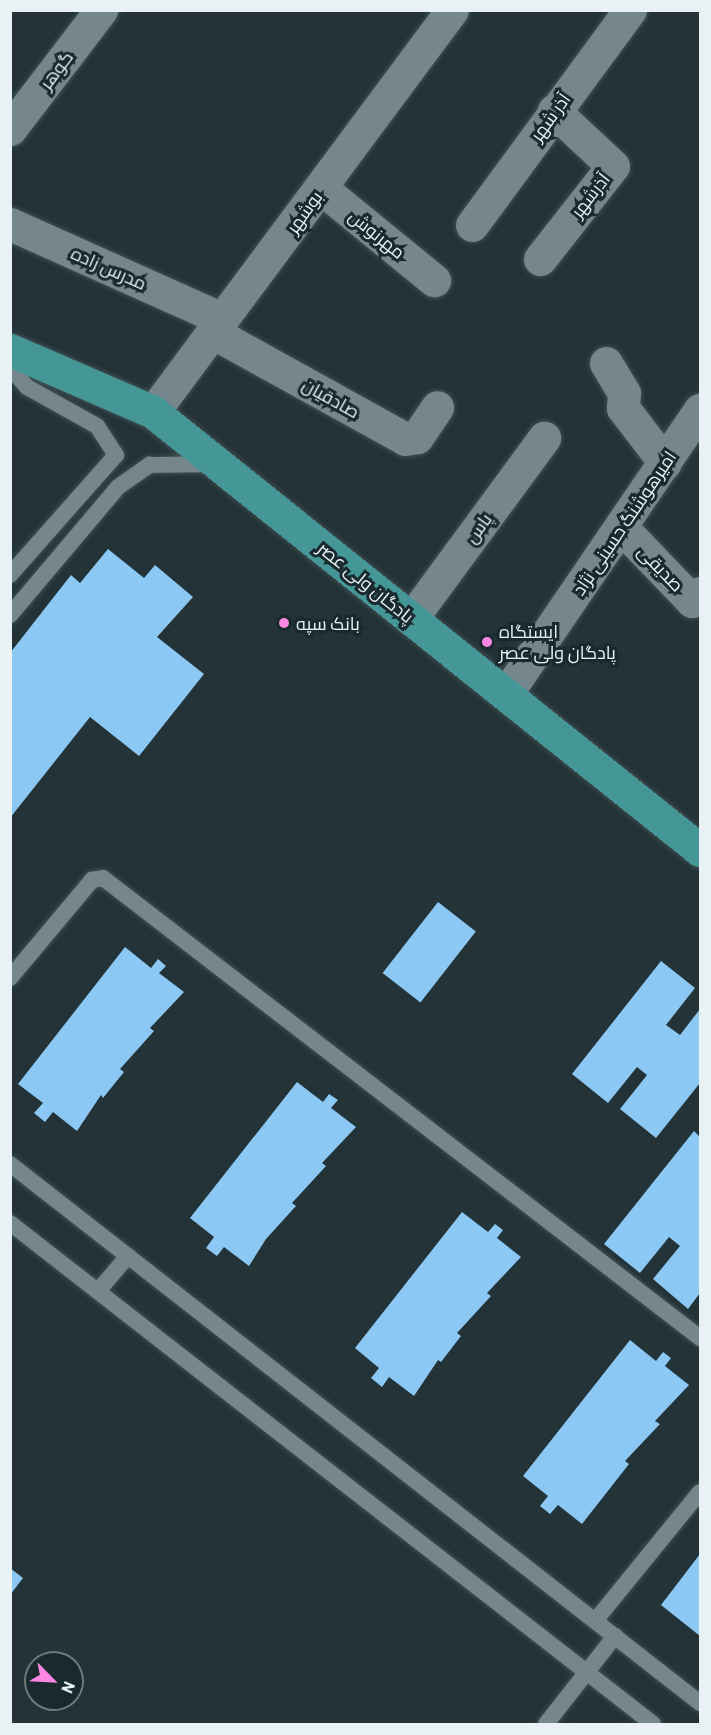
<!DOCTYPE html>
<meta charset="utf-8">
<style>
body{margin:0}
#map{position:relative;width:711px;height:1735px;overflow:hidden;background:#233338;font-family:Barlow,Cairo,sans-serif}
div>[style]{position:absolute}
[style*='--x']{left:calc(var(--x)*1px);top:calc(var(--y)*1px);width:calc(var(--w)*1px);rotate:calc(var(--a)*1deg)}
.building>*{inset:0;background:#8bc8f3;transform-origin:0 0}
.roads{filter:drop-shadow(0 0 2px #404f52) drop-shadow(0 0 2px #404f52)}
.lane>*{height:16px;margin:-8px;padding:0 8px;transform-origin:8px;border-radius:8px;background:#75878c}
.street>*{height:33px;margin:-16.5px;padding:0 16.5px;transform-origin:16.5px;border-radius:16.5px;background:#75878c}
.primary>*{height:33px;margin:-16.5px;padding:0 16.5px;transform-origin:16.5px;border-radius:16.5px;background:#459797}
.dots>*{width:16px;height:16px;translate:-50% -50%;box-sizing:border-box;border:3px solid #19292e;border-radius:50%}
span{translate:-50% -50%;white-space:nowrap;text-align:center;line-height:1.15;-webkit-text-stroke:6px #19292e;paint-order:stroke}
.street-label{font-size:18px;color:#e8f2f4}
.poi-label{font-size:18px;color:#e8f2f4}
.left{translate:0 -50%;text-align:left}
.frame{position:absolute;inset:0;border:12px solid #e8f2f4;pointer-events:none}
.north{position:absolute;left:24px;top:1651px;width:60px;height:60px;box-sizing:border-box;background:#19292e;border:2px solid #6c797d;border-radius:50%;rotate:114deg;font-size:16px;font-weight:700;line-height:24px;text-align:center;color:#e8f2f4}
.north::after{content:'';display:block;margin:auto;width:21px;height:27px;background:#fd86e2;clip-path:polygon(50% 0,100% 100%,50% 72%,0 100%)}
</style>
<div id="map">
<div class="building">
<i style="clip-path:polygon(108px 549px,144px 578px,155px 565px,193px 597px,157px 637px,204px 674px,139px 756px,90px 717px,10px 818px,10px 653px,71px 575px,80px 583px)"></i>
<i style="left:438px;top:902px;width:48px;height:90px;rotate:38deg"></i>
<i style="clip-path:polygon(125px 947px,151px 968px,158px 959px,166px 966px,159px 973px,184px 992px,150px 1028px,154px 1031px,120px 1069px,124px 1072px,103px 1098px,101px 1095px,77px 1131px,53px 1112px,45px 1122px,34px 1113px,43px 1103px,18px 1084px)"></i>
<i style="clip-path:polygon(661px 961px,695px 988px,666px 1025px,680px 1035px,700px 1009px,700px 1083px,656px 1138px,620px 1109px,647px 1075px,637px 1067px,608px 1103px,572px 1074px)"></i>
<i style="clip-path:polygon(297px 1082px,323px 1102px,329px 1094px,338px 1100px,331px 1108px,356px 1127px,322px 1163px,326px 1166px,292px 1203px,296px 1206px,266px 1239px,249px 1266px,224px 1247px,217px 1256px,206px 1248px,214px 1237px,190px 1218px)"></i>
<i style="clip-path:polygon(694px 1131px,700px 1137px,700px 1293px,688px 1309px,653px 1279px,680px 1246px,669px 1237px,640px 1273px,604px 1244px)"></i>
<i style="clip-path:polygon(462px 1212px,488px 1232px,495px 1224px,503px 1230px,497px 1238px,521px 1257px,487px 1293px,491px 1296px,457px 1333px,461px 1336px,441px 1362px,438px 1360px,414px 1396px,389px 1377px,382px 1387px,371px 1378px,379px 1368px,355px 1348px)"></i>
<i style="clip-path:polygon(630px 1340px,656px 1361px,663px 1352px,671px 1358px,665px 1366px,689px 1385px,655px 1421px,660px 1424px,625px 1461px,629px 1464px,582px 1524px,558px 1505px,550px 1514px,540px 1506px,548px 1496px,523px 1476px)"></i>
<i style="clip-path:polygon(700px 1554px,700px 1636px,661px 1605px)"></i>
<i style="clip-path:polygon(10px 1568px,23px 1578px,10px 1595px)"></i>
</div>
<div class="roads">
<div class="lane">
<i style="--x:10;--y:367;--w:26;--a:50"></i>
<i style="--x:27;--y:387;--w:80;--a:29.1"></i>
<i style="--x:97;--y:426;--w:35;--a:57"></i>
<i style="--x:116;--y:455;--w:160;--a:131.5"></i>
<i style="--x:10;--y:615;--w:167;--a:-49.8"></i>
<i style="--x:118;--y:487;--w:39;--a:-35"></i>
<i style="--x:150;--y:465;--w:63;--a:-0.9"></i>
<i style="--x:10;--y:978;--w:128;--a:-50.1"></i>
<i style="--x:92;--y:880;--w:11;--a:-10"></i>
<i style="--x:103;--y:878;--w:754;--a:37.61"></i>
<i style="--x:10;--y:1164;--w:876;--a:38"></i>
<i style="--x:10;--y:1223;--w:815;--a:37.92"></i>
<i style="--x:98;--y:1291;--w:46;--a:-49.4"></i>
<i style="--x:595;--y:1621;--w:166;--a:-50.9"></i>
<i style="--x:546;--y:1724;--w:112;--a:-51.9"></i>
</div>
<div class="street">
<i style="--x:10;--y:129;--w:150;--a:-52.6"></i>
<i style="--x:321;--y:188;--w:146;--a:39.2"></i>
<i style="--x:10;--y:224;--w:216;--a:24.1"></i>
<i style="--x:472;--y:225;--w:267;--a:-53.7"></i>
<i style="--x:540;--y:259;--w:118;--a:-51.9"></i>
<i style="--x:613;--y:166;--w:81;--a:-137"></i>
<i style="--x:214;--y:333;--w:218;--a:29"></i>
<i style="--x:405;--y:439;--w:12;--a:-9"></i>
<i style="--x:417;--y:437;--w:36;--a:-56"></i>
<i style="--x:606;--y:363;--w:35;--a:59"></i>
<i style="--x:624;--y:393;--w:15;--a:94"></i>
<i style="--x:623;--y:408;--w:69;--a:52.6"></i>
<i style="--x:153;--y:412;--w:501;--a:-53.36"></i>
<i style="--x:622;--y:528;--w:101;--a:46.2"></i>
<i style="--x:692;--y:601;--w:11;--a:-45"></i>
<i style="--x:411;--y:619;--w:225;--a:-53.7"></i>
<i style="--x:506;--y:694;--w:344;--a:-55.7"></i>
</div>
<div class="primary">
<i style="--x:10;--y:350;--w:156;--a:23.4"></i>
<i style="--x:153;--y:412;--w:701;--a:38.69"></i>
</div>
</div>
<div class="dots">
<i style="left:284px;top:623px;background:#fd86e2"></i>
<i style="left:487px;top:642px;background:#fd86e2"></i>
</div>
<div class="street-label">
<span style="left:56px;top:70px;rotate:-53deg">گوهر</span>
<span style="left:550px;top:117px;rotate:-54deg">آذر شهر</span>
<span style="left:590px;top:195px;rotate:-52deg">آذرشهر</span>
<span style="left:304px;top:212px;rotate:-54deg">بوشهر</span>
<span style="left:377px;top:234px;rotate:39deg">مهرنوش</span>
<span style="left:109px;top:268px;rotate:24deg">مدرس زاده</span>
<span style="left:331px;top:398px;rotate:29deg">صادقیان</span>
<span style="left:624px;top:523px;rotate:-56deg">امیرهوشنگ حسینی نژاد</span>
<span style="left:478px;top:528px;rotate:-54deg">پاس</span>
<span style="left:661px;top:568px;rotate:46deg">صدیقی</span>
<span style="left:366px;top:582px;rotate:39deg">پادگان ولی عصر</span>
</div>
<div class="poi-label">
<span class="left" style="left:296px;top:623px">بانک سپه</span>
<span class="left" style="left:499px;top:642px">ایستگاه<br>پادگان ولی عصر</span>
</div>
<div class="frame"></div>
<div class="north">N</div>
</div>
